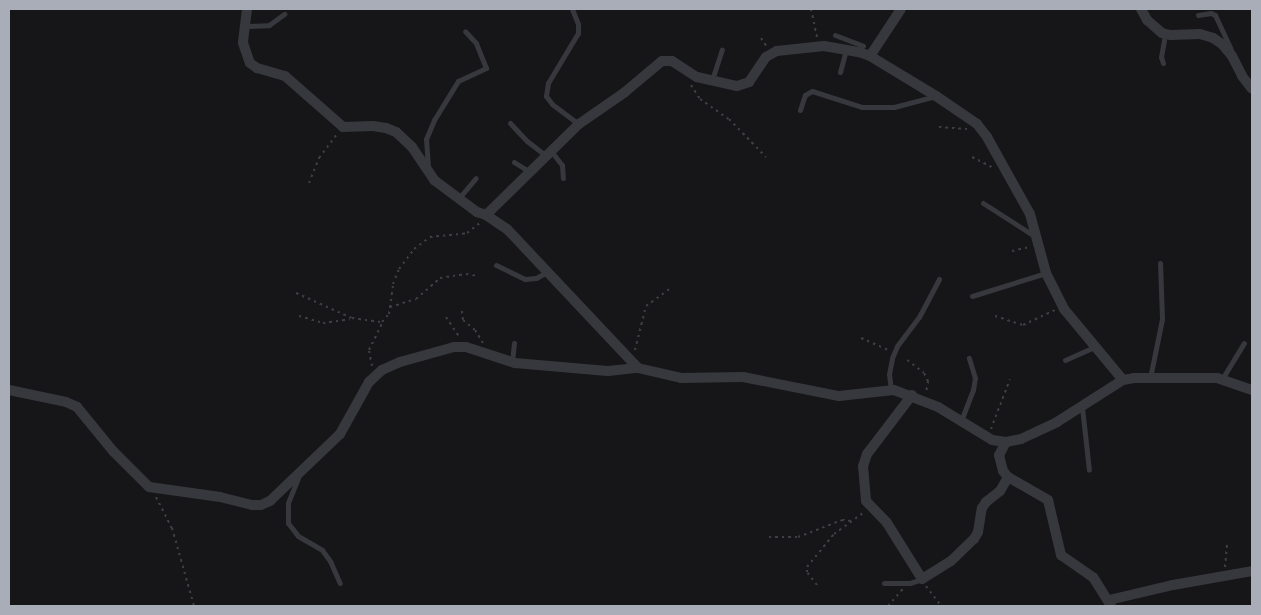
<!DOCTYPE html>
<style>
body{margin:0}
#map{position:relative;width:1261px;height:615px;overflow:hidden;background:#161618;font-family:"PT Sans",sans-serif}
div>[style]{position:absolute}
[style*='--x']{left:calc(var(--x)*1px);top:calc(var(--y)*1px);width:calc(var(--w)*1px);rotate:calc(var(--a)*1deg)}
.path>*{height:2px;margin-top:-1px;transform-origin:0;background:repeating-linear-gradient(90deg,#3d3f44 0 2.5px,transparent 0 6.5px)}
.lane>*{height:5px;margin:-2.5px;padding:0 2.5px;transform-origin:2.5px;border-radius:2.5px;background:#37383d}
.street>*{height:10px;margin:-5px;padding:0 5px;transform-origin:5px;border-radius:5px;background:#37383d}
span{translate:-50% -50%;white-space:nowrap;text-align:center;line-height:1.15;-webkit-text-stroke:5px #111113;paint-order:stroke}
.frame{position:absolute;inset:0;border:10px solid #a8adb8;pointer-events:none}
</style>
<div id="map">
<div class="path">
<i style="--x:811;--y:9;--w:30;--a:78"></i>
<i style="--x:761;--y:38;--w:11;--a:56"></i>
<i style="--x:691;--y:85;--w:17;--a:57"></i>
<i style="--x:700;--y:99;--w:35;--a:35"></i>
<i style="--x:729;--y:119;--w:53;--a:45.8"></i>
<i style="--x:939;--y:127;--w:28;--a:4"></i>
<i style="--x:972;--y:157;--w:22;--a:27"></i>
<i style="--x:309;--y:183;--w:27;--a:-68"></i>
<i style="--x:319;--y:158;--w:30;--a:-53"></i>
<i style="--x:1012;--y:251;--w:17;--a:-13"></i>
<i style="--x:296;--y:293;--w:61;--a:24.1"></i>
<i style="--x:352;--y:318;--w:30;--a:8"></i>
<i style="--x:382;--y:322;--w:11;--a:-49"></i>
<i style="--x:389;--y:314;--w:30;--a:-82"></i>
<i style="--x:393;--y:284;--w:16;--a:-68"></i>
<i style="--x:399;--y:269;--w:25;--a:-53"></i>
<i style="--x:414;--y:249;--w:20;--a:-37"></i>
<i style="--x:430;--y:237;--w:37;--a:-6"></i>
<i style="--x:467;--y:233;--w:16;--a:-38"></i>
<i style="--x:390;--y:307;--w:27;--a:-17"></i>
<i style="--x:416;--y:299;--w:32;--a:-41"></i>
<i style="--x:440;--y:278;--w:26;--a:-9"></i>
<i style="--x:466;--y:274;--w:12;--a:9"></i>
<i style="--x:462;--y:311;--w:9;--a:84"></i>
<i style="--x:463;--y:320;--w:16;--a:40"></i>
<i style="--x:475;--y:330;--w:15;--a:58"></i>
<i style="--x:299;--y:316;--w:25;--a:16"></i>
<i style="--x:323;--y:323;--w:27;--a:-8"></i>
<i style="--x:995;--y:316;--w:29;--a:18"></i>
<i style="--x:1023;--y:325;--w:35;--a:-25"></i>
<i style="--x:446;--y:317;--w:25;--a:56"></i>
<i style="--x:861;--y:338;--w:30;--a:24"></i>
<i style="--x:635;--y:350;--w:45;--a:-76"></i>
<i style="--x:646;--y:306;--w:32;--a:-36"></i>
<i style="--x:907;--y:360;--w:21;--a:37"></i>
<i style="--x:924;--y:373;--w:9;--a:63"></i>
<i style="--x:928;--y:381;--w:12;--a:99"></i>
<i style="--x:372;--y:366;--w:16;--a:-101"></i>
<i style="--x:369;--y:350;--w:30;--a:-64"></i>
<i style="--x:991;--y:429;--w:53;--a:-69.2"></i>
<i style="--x:156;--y:497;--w:35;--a:63"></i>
<i style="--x:172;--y:528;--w:81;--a:74.2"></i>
<i style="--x:769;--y:537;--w:29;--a:0"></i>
<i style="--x:798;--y:537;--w:47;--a:-21.1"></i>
<i style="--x:842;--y:520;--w:10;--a:6"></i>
<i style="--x:1225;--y:567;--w:23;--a:-85"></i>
<i style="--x:817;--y:585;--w:16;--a:-128"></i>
<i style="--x:807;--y:572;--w:5;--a:-90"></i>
<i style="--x:807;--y:567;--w:43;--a:-50.7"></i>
<i style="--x:834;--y:534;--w:36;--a:-36"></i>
<i style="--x:926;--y:586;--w:25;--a:53"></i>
<i style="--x:888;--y:606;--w:23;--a:-49"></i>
</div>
<div class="lane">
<i style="--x:572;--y:9;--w:16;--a:68"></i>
<i style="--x:578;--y:24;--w:9;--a:90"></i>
<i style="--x:578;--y:33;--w:58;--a:121"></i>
<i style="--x:548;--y:83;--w:13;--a:99"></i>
<i style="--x:546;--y:96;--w:10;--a:53"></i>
<i style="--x:552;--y:104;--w:34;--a:37"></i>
<i style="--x:1198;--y:15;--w:13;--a:-9"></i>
<i style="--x:1211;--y:13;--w:4;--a:27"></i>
<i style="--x:1215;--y:15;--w:38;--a:65"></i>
<i style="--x:245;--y:26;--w:24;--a:-2"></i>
<i style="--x:269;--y:25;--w:19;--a:-36"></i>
<i style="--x:835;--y:35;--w:30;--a:21"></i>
<i style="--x:1163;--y:63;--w:6;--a:-108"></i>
<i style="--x:1161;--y:57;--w:23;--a:-80"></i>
<i style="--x:840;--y:72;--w:24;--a:-75"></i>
<i style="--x:712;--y:80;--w:32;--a:-72"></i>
<i style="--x:800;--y:110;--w:16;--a:-72"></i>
<i style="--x:805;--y:95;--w:8;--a:-30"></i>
<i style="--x:812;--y:91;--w:52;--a:17.7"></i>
<i style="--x:862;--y:107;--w:32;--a:0"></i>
<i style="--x:894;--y:107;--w:43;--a:-14.7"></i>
<i style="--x:510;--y:123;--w:25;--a:47"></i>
<i style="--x:527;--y:141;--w:24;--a:38"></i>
<i style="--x:551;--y:151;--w:18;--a:52"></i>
<i style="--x:562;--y:165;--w:13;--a:86"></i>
<i style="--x:514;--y:162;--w:19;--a:32"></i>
<i style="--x:428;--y:167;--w:28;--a:-94"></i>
<i style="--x:426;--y:139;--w:21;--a:-67"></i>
<i style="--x:434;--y:120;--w:46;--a:-58.4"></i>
<i style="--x:458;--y:81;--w:31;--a:-25"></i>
<i style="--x:486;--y:68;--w:27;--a:-112"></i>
<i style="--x:476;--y:43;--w:16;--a:-133"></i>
<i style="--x:459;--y:198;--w:26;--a:-50"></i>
<i style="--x:983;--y:203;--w:63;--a:32.7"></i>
<i style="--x:496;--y:265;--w:32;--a:26"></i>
<i style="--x:525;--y:279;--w:11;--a:-5"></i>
<i style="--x:536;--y:278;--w:13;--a:-29"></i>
<i style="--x:972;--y:296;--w:77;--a:-17.3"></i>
<i style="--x:1065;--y:360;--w:32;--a:-24"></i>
<i style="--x:512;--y:362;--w:19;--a:-84"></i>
<i style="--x:1150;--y:378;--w:60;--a:-78.5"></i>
<i style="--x:1162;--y:319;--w:56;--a:-92"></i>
<i style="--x:1222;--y:379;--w:42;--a:-58.6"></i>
<i style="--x:891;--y:390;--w:16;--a:-97"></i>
<i style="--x:889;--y:374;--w:16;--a:-79"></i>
<i style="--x:892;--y:358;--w:13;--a:-67"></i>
<i style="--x:897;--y:346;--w:36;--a:-53"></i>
<i style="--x:919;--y:317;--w:43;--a:-62.2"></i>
<i style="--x:1082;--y:407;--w:63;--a:83.7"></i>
<i style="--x:961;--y:421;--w:33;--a:-69"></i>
<i style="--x:973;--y:390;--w:12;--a:-81"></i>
<i style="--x:975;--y:378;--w:21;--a:-107"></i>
<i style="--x:298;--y:478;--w:27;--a:112"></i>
<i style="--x:288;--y:503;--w:20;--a:90"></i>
<i style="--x:288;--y:523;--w:16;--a:52"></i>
<i style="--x:298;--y:536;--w:28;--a:30"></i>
<i style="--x:322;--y:550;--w:14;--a:54"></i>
<i style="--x:330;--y:561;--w:24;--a:66"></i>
<i style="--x:884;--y:583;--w:26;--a:0"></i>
<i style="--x:910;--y:583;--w:13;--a:-18"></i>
</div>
<div class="street">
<i style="--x:247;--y:9;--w:34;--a:97"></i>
<i style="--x:243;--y:43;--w:21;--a:71"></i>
<i style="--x:250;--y:63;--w:9;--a:36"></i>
<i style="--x:257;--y:68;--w:29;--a:16"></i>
<i style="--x:285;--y:76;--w:77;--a:41.3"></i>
<i style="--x:343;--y:127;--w:30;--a:-2"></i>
<i style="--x:373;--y:126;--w:13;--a:9"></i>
<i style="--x:386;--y:128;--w:11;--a:22"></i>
<i style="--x:396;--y:132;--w:22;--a:43"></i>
<i style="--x:412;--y:147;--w:40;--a:56"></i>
<i style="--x:434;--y:180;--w:54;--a:36.7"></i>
<i style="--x:477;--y:212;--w:9;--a:18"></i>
<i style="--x:486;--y:215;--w:25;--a:34"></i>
<i style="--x:507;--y:229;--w:191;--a:46.7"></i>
<i style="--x:638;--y:368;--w:44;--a:13.1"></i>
<i style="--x:681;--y:378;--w:62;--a:-0.9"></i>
<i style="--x:743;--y:377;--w:98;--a:11.2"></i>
<i style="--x:839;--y:396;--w:55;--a:-6.2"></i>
<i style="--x:894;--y:390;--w:47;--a:21.1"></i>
<i style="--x:938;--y:407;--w:63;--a:31.4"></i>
<i style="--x:992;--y:440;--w:14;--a:8"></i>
<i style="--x:1006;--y:442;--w:15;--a:-11"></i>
<i style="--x:1021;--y:439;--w:40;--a:-25"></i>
<i style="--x:1057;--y:422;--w:78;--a:-32.5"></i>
<i style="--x:1123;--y:380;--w:11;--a:-10"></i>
<i style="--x:1134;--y:378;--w:83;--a:0"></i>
<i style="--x:1217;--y:378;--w:37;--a:19"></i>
<i style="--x:1141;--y:9;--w:13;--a:61"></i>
<i style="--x:1147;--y:20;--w:20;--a:41"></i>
<i style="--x:1162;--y:33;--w:9;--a:13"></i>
<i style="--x:1171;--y:35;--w:29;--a:-2"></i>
<i style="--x:1200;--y:34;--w:14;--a:17"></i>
<i style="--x:1213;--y:38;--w:11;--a:34"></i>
<i style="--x:1222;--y:44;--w:16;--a:50"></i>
<i style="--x:1232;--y:56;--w:22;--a:63"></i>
<i style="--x:1242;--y:76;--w:16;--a:52"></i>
<i style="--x:870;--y:56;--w:56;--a:-56.6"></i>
<i style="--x:486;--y:215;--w:130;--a:-44.4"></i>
<i style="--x:579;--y:124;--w:56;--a:-34.8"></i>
<i style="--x:625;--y:92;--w:48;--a:-40"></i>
<i style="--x:662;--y:61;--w:10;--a:0"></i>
<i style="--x:672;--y:61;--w:30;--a:33"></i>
<i style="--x:697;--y:77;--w:41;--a:12.7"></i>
<i style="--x:737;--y:86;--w:13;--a:-18"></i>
<i style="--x:749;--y:82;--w:30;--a:-56"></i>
<i style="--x:766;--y:57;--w:13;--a:-29"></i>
<i style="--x:777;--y:51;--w:47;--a:-6.1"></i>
<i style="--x:824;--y:46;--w:36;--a:10"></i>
<i style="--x:859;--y:52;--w:12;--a:20"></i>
<i style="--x:870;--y:56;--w:77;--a:31.2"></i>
<i style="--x:936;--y:96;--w:50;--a:34.3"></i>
<i style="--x:977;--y:124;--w:16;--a:52"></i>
<i style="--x:987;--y:137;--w:88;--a:60.8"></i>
<i style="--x:1030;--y:214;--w:61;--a:74.8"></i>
<i style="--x:1046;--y:273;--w:40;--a:63.4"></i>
<i style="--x:1064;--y:309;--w:92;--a:50.3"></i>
<i style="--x:9;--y:390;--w:58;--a:11.9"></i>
<i style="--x:66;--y:402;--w:12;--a:24"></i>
<i style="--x:77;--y:407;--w:57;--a:50.7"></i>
<i style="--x:113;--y:451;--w:51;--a:45"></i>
<i style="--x:149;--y:487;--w:72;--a:8"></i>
<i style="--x:220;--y:497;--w:33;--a:14"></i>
<i style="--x:252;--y:505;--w:9;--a:0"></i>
<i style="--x:261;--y:505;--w:10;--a:-24"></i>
<i style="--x:270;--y:501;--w:97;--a:-43.7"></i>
<i style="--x:340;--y:434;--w:60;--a:-60.9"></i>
<i style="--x:369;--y:382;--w:18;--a:-43"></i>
<i style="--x:382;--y:370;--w:20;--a:-24"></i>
<i style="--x:400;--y:362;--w:56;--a:-15.5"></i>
<i style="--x:454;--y:347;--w:12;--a:0"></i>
<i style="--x:466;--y:347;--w:52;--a:18.1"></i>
<i style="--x:515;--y:363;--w:93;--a:4.9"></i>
<i style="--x:608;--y:371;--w:30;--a:-6"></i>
<i style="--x:912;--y:395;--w:74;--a:127.3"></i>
<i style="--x:867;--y:454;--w:13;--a:108"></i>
<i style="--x:863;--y:466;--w:35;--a:85"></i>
<i style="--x:866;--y:501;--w:30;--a:46"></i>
<i style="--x:887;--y:523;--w:66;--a:58"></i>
<i style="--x:922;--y:579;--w:34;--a:-32"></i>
<i style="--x:951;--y:561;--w:32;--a:-44"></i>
<i style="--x:974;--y:539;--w:8;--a:-60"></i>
<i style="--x:978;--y:532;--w:24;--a:-81"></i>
<i style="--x:982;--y:508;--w:7;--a:-56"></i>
<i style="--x:986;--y:502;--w:18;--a:-38"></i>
<i style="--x:1000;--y:491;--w:16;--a:-60"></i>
<i style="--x:1006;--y:442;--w:15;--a:118"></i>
<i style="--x:999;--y:455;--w:16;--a:76"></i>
<i style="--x:1003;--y:471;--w:8;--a:50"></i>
<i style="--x:1008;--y:477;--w:46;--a:29.9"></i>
<i style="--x:1048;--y:500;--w:57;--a:76.7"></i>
<i style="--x:1061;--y:555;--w:39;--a:35"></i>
<i style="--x:1093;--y:577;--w:34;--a:58"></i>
<i style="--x:1109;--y:600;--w:66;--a:-13.2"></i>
<i style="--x:1173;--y:585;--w:80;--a:-10"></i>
</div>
<div class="frame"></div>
</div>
